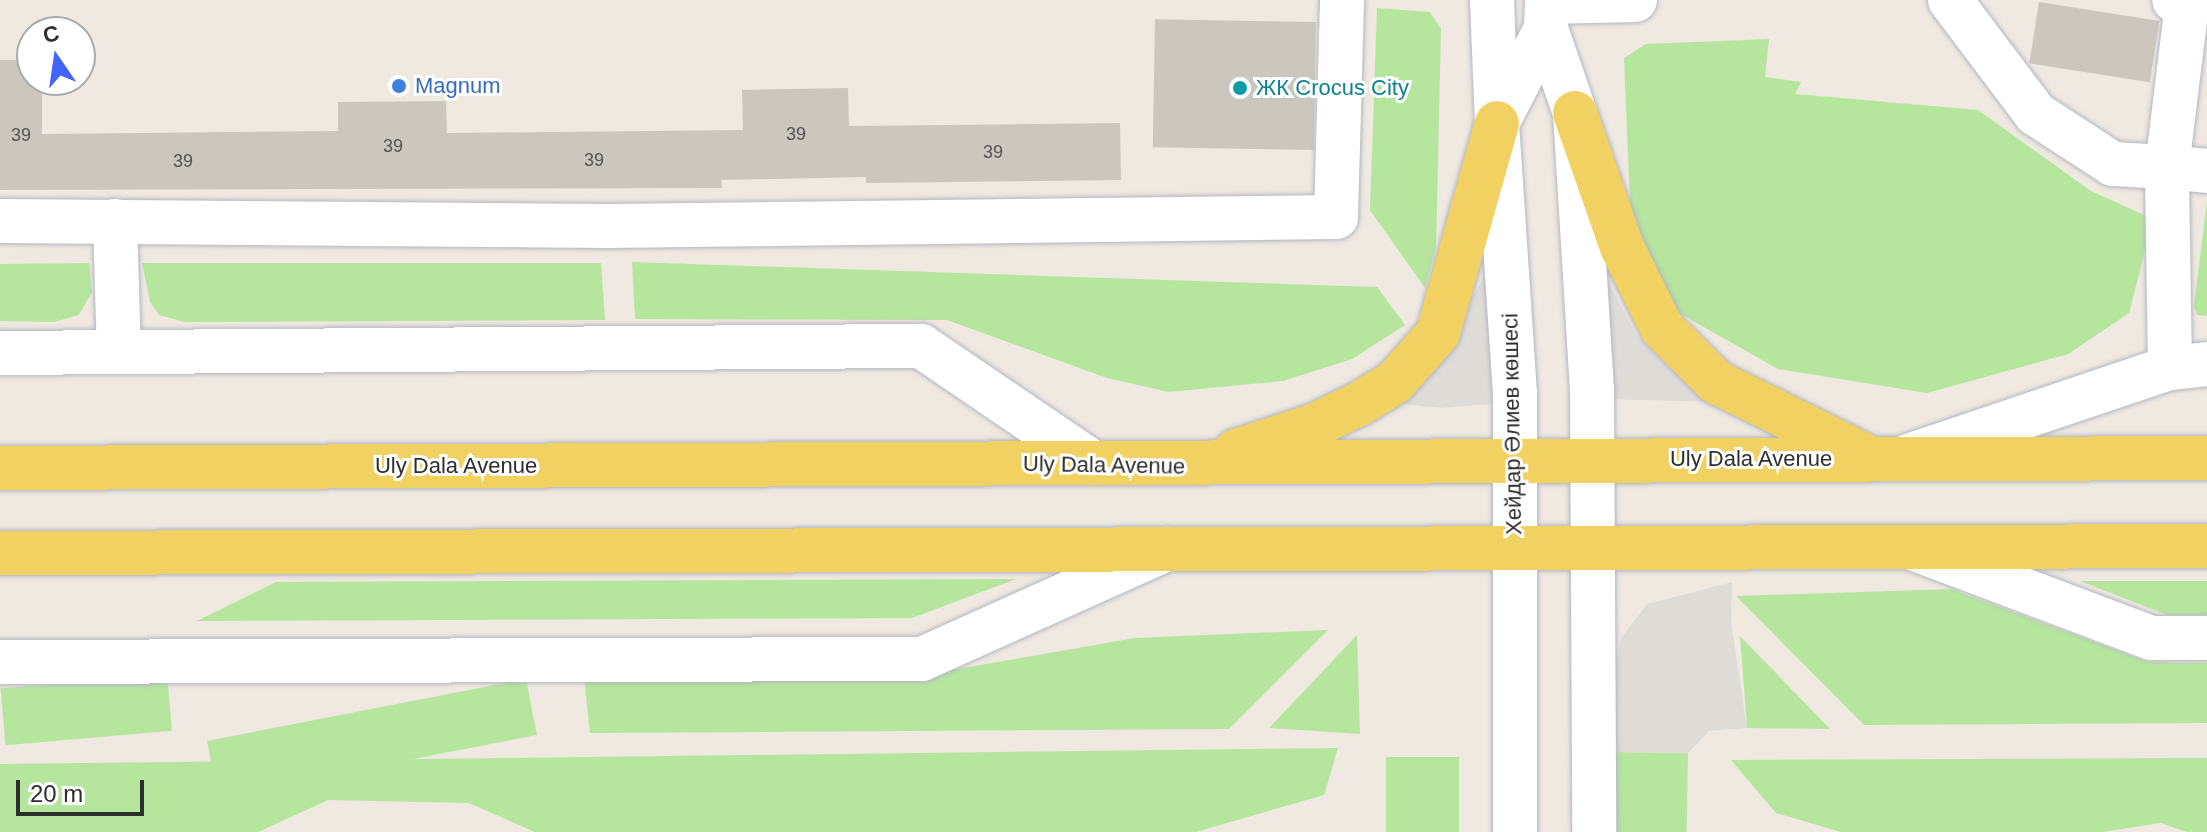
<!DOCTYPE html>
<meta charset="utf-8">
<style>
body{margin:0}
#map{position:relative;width:2207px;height:832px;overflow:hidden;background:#efe9e1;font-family:Arial,sans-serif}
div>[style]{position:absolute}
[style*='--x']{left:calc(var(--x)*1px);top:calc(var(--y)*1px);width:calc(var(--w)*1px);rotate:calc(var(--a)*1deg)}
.green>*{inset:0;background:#b6e59e;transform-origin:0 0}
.plaza>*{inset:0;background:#dfdcd8}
.building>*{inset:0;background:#cbc7bf;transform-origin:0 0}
.roads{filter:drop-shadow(0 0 2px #b4b7c1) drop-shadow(0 0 2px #b4b7c1)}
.minor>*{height:44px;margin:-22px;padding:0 22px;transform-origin:22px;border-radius:22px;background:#fff}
.major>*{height:44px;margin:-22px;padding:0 22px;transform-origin:22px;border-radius:22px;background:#f2d163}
.dots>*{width:22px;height:22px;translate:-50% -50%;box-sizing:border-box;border:4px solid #fff;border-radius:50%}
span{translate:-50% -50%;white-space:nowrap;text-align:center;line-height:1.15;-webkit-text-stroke:6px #fff;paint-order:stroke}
.number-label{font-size:18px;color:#555452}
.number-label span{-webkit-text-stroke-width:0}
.shop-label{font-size:22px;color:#366cbe}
.left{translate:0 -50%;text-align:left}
.culture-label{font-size:22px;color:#0d838f}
.street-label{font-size:22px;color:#2e2e2e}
.north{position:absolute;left:16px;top:16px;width:80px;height:80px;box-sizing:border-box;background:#fff;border:2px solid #ababab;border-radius:50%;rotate:347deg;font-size:22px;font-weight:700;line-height:32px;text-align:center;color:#2e2e2e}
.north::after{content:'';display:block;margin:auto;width:28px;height:36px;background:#4264fb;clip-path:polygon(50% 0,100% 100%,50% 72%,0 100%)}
.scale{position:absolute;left:16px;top:780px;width:128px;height:36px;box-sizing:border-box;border:4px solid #2e2e2e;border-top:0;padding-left:10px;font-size:24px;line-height:28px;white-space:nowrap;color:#2e2e2e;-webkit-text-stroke:6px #fff;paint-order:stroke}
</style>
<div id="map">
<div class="green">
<i style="clip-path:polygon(1377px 8px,1430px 12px,1441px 29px,1436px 248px,1425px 288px,1370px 210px)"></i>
<i style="clip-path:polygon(1769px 39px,1765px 77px,1801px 82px,1795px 94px,1978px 110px,2091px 191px,2153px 219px,2129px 313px,2068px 354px,1927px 393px,1778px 369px,1679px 313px,1658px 293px,1630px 204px,1624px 58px,1646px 44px)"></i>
<i style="clip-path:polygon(2207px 201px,2207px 316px,2197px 315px,2194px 306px)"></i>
<i style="clip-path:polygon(632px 262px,1377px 287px,1405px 325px,1352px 359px,1283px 381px,1169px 392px,1107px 378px,947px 320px,635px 319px)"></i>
<i style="clip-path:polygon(89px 263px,92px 292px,79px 315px,54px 322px,0 321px,0 264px)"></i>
<i style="clip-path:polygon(142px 263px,601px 263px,605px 320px,184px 322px,159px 315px,150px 302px)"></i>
<i style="clip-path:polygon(1016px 579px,912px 618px,197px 621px,276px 582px)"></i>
<i style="clip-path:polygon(2080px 581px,2207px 581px,2207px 615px,2167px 615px)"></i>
<i style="clip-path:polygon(1951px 589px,2148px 662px,2207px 663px,2207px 723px,1864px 725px,1736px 596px)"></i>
<i style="clip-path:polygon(1328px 630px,1229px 729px,590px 733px,584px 676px,917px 676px,1135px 638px)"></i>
<i style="clip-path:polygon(1357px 635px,1360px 734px,1269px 728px)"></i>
<i style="clip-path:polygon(1740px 636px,1830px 729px,1747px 728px)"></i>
<i style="left:167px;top:674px;width:57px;height:167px;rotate:85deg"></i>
<i style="left:526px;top:679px;width:57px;height:325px;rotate:79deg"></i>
<i style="clip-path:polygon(1338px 748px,1324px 795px,1196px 832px,535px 832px,469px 803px,328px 800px,258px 832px,0 832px,0 764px)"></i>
<i style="left:1615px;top:752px;width:73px;height:80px;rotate:1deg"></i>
<i style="left:1459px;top:757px;width:75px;height:73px;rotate:90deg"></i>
<i style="clip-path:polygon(2207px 758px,2207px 832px,2187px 832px,2161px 823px,2102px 832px,1841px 832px,1776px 813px,1731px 760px)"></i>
</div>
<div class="plaza">
<i style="clip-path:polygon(1490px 267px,1501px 403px,1441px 408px,1384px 402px,1446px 341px)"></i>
<i style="clip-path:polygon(1604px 274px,1637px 336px,1670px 369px,1716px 402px,1606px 399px)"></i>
<i style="clip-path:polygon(1732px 582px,1731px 621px,1747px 728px,1709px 731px,1688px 753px,1615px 752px,1609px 684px,1622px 637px,1647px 604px)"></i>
</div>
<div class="building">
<i style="left:2039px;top:2px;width:122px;height:62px;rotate:9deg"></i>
<i style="left:1316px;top:22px;width:128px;height:161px;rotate:91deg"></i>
<i style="clip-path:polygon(0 60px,32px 60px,32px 80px,42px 80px,42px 134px,338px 131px,338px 102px,446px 101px,447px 133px,743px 130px,742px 90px,848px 88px,849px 126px,1120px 123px,1121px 180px,866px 183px,866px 177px,721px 180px,722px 188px,0 190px)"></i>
</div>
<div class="roads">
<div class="minor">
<i style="--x:1492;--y:0;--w:122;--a:87.7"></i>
<i style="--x:1547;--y:0;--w:29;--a:92"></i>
<i style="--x:1546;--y:29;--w:89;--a:71"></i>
<i style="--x:1575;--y:113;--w:278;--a:86.5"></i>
<i style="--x:1592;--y:390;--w:442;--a:89.7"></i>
<i style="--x:1950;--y:0;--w:143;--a:53"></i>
<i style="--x:2036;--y:114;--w:92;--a:33"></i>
<i style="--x:2113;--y:164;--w:54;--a:3.2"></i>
<i style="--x:2167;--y:167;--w:165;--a:-83"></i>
<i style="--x:2187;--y:3;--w:13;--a:-167"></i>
<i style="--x:1547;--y:2;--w:88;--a:-1.3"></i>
<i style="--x:0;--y:221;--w:609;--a:0.47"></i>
<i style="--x:609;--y:226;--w:727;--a:-0.71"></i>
<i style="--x:1336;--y:217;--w:217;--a:-88.4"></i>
<i style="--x:115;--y:221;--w:131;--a:88.3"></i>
<i style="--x:0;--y:353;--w:921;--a:-0.44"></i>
<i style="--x:921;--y:346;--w:208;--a:34.2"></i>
<i style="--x:2170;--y:368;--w:201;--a:-90.9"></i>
<i style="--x:2167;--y:167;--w:40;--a:5.7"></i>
<i style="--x:1908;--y:456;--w:276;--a:-18.6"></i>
<i style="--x:2170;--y:368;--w:37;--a:-6"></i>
<i style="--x:1912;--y:548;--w:256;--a:20.6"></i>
<i style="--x:2152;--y:638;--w:55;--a:0"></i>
<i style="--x:0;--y:662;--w:922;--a:-0.19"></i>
<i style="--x:922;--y:659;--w:269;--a:-24.2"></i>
<i style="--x:1515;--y:832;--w:438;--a:-90"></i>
<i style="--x:1515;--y:394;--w:272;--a:-93.8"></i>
<i style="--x:1497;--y:123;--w:106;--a:-62.5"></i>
</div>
<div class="major">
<i style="--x:1575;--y:113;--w:142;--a:70.7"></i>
<i style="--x:1622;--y:247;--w:90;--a:63.7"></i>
<i style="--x:1662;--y:328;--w:76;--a:45"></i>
<i style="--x:1716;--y:382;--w:167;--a:26.3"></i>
<i style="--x:1236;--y:451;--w:81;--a:-18"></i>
<i style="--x:1313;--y:426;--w:51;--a:-25.6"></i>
<i style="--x:1359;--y:404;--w:42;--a:-31.4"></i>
<i style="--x:1395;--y:382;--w:65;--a:-48.7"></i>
<i style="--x:1438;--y:333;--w:218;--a:-74.3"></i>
<i style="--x:0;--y:468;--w:2207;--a:-0.26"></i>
<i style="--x:0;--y:553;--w:2207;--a:-0.18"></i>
</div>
</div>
<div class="dots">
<i style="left:399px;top:86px;background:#3f7fe0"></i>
<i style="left:1240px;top:88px;background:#0f9aa8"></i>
</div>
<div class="number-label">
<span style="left:796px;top:134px">39</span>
<span style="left:21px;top:135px">39</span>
<span style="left:393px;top:146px">39</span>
<span style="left:993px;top:152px">39</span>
<span style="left:594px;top:160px">39</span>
<span style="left:183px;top:161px">39</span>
</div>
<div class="shop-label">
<span class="left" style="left:415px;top:86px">Magnum</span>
</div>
<div class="culture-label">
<span class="left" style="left:1256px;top:88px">ЖК Crocus City</span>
</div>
<div class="street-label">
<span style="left:1512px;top:424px;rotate:-91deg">Хейдар Әлиев көшесі</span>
<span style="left:1751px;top:459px">Uly Dala Avenue</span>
<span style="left:1104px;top:465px;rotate:1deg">Uly Dala Avenue</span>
<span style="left:456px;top:466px">Uly Dala Avenue</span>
</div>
<div class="north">С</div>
<div class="scale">20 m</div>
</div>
